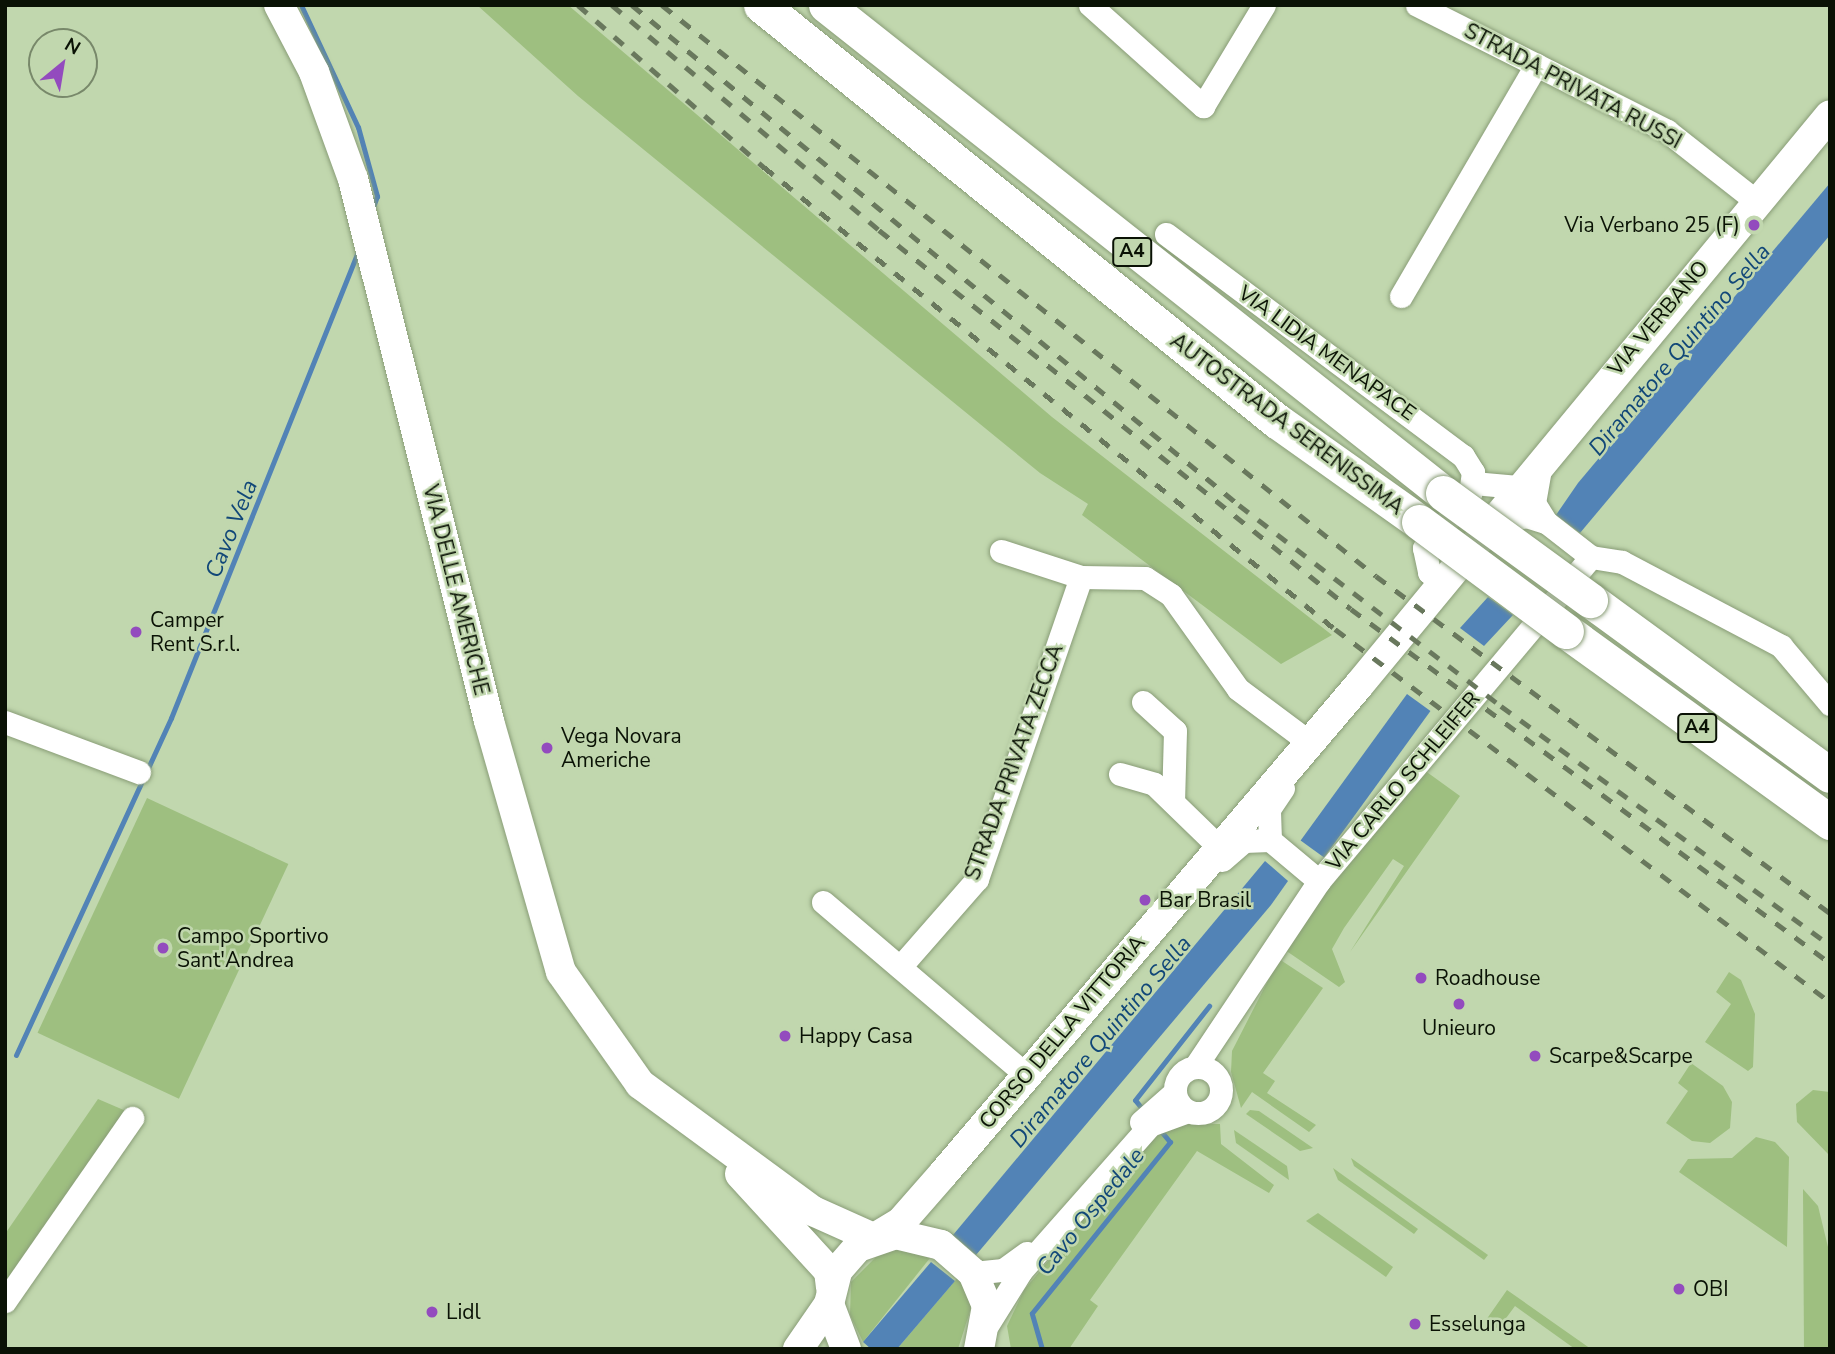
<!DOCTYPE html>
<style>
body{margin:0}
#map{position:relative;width:1835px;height:1354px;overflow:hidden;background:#c1d7ae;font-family:"Nunito Sans",sans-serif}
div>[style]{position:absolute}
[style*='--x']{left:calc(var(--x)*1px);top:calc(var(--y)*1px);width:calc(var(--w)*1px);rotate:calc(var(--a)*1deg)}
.green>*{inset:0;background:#9ebf80;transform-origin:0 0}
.water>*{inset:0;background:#5283b6;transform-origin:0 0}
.stream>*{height:5px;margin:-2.5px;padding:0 2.5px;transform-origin:2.5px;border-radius:2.5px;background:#5283b6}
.roads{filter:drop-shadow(0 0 2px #899d77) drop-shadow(0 0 2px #899d77)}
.minor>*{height:23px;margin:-11.5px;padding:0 11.5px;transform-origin:11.5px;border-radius:11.5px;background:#fff}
.minor>.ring{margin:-11.5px;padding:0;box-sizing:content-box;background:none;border:23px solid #fff;border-radius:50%}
.major>*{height:30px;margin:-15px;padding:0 15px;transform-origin:15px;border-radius:15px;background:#fff}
.highway>*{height:35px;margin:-17.5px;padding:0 17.5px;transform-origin:17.5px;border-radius:17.5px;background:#fff}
.rail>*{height:5px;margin-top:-2.5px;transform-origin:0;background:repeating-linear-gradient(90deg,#69785d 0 12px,transparent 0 24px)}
.bridges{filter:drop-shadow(0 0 2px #899d77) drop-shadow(0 0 2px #899d77)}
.highway-bridge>*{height:35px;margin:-17.5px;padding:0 17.5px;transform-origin:17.5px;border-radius:17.5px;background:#fff}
.dots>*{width:19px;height:19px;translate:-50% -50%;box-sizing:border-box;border:4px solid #c1d7ae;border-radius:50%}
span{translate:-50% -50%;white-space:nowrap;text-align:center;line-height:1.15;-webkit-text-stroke:5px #c1d7ae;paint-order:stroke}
.shield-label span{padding:2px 5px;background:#c1d7ae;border:2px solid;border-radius:5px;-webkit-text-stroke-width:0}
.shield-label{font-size:19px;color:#0a1205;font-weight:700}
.street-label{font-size:21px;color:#0a1205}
.poi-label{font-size:21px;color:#0a1205}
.right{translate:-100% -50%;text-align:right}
.left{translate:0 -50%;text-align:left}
.water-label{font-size:23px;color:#114778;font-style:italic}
.frame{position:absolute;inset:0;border:7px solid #0a1205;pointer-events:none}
.north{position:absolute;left:28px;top:28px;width:70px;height:70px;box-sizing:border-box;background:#c1d7ae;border:2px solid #78886a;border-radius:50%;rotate:30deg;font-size:19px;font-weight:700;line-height:28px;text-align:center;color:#0a1205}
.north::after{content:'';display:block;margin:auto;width:24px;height:32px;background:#934bbe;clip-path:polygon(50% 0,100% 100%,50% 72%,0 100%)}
</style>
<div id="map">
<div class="green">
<i style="clip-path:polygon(477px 5px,568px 5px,1052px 417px,1332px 635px,1281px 664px,1082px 515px,1088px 504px,1040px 473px,578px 96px)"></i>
<i style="clip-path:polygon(1424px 770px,1460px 796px,1350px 952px,1404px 866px,1393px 859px,1344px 928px,1332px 949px,1345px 982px,1339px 987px,1285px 950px,1331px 882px)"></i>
<i style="left:147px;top:798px;width:156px;height:259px;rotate:25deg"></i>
<i style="clip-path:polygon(1279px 959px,1323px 988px,1263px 1073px,1275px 1081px,1267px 1093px,1316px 1125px,1309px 1132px,1252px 1092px,1241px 1108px,1231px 1072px,1232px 1051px)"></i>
<i style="clip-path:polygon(1729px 972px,1741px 980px,1755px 1014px,1753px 1067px,1748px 1071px,1705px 1042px,1731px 1004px,1716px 992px)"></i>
<i style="clip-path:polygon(1691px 1063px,1723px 1086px,1732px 1102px,1730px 1128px,1710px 1143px,1692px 1141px,1666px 1123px,1688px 1091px,1678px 1083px)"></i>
<i style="clip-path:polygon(1813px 1090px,1830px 1092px,1830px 1156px,1797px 1122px,1796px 1104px)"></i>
<i style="clip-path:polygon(98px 1099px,126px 1111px,5px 1284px,5px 1234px)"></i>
<i style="clip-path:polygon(1250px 1110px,1259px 1111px,1313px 1148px,1300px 1151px,1246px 1114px)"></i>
<i style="clip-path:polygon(1173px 1124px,1220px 1124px,1221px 1144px,1274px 1185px,1269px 1193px,1197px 1151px,1090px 1300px,1098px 1306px,1069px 1349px,1011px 1349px,1007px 1326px,1024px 1290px,1151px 1138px)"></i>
<i style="clip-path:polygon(1234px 1130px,1287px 1166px,1289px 1180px,1236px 1143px)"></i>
<i style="clip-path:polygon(1756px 1137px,1775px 1142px,1789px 1157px,1787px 1247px,1679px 1172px,1688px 1159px,1732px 1158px)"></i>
<i style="clip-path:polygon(1351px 1158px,1488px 1255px,1484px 1260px,1354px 1166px)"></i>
<i style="clip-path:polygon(1333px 1168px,1418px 1229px,1414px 1234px,1338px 1180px)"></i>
<i style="clip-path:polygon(1803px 1189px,1818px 1206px,1828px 1247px,1828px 1349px,1804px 1349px)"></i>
<i style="clip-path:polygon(1318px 1213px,1393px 1267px,1386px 1277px,1306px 1221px)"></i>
<i style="clip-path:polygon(886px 1247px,934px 1253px,863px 1342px,850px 1315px,851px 1282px)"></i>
<i style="clip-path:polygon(960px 1275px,972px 1305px,958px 1349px,897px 1349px)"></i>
<i style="clip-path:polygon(1507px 1290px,1591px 1349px,1575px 1349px,1515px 1306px,1498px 1329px,1486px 1320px)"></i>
</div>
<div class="water">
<i style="clip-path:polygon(1830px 183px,1830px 235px,1580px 533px,1556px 515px,1578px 483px)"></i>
<i style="clip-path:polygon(1488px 597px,1513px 615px,1484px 646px,1460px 628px)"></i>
<i style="left:1407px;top:694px;width:29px;height:181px;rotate:36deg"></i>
<i style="clip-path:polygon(1265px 861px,1288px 881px,1271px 905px,976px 1255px,953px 1235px)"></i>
<i style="clip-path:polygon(931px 1262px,955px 1281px,897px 1349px,871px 1349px,863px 1342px)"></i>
</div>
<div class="stream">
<i style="--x:301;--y:5;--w:135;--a:65"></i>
<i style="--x:358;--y:127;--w:72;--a:74.6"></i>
<i style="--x:377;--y:196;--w:15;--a:110"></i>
<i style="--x:16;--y:1055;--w:371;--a:-65.3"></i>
<i style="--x:171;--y:718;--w:505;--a:-68.16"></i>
<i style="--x:1144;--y:1111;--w:14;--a:-129"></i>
<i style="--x:1135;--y:1100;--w:120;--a:-51.8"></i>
<i style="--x:1042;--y:1349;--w:37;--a:-106"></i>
<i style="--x:1032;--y:1313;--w:220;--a:-51.1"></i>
<i style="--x:1170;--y:1142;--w:17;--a:-130"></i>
</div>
<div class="roads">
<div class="minor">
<i style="--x:1090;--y:5;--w:152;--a:41.8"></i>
<i style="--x:1203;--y:106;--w:118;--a:-58.9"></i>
<i style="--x:1417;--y:5;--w:280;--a:26.7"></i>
<i style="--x:1667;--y:131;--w:113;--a:38.2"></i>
<i style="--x:1166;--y:234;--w:371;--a:36.8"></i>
<i style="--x:1463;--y:456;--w:19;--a:58"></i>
<i style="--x:1473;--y:472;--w:22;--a:98"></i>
<i style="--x:1470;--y:494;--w:71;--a:130.4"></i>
<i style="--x:1424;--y:548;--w:25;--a:78"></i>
<i style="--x:1429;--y:572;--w:14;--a:39"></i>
<i style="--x:1401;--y:296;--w:268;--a:-59.7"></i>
<i style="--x:1473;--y:483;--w:45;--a:5.1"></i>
<i style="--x:1546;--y:522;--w:57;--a:37.9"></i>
<i style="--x:1591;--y:557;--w:31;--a:9"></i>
<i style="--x:1622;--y:562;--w:180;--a:27.8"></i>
<i style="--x:1781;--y:646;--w:76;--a:49.8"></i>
<i style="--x:1490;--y:525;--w:37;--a:-14"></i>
<i style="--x:1526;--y:516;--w:21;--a:17"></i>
<i style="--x:1546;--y:522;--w:22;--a:-122"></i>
<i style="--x:1534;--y:503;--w:35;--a:-80"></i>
<i style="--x:1001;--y:551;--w:84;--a:18"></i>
<i style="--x:1081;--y:577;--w:64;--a:0.9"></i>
<i style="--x:1145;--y:578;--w:31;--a:33"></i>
<i style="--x:1171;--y:595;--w:115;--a:54.5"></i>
<i style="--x:1238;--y:689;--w:89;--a:36.7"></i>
<i style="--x:1143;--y:702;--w:43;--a:42.2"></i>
<i style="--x:1175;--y:731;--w:71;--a:91.6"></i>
<i style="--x:5;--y:722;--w:143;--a:20.5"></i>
<i style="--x:1120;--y:774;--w:35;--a:16"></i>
<i style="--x:1154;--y:784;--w:89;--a:44.1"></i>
<i style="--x:1270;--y:840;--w:64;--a:39.9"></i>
<i style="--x:1222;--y:860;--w:29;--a:-41"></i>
<i style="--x:1244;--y:841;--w:26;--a:-2"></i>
<i style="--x:1270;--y:840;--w:31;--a:-92"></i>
<i style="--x:1269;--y:809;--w:25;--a:-56"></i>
<i style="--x:823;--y:902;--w:267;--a:40.4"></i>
<i style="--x:900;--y:967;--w:117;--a:-48.8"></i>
<i style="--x:977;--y:879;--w:319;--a:-71"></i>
<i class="ring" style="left:1175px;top:1067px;width:23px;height:23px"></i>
<i style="--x:1195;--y:1067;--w:224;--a:-56.3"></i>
<i style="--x:1319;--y:881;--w:423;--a:-50"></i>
<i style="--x:1141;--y:1122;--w:45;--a:-41.4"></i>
<i style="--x:973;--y:1273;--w:30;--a:-6"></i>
<i style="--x:1003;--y:1270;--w:29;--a:-36"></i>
<i style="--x:5;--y:1301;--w:223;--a:-55.2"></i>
<i style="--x:988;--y:1324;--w:62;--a:-58.1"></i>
<i style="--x:1021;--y:1271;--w:195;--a:-48.5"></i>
<i style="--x:1150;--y:1125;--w:40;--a:-20.2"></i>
</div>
<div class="major">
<i style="--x:279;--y:5;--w:76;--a:62.4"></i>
<i style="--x:314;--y:72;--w:114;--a:70"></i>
<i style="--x:353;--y:179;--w:559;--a:75.91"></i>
<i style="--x:489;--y:721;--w:261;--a:74"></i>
<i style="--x:561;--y:972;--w:137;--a:54.8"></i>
<i style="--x:640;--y:1084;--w:215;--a:36.3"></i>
<i style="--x:813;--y:1211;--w:66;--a:24.2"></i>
<i style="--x:740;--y:1174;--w:132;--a:47.5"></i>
<i style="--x:829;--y:1271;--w:16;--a:83"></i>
<i style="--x:876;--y:1237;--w:29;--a:-31"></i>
<i style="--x:901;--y:1222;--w:64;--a:-48.8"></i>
<i style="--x:943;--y:1174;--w:642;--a:-49.61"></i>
<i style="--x:1359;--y:685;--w:739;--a:-50.43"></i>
<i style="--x:798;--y:1349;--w:55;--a:-55.4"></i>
<i style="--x:846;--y:1349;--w:48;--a:-110.7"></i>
<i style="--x:829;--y:1304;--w:34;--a:-76"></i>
<i style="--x:837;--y:1271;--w:32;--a:-49"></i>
<i style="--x:858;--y:1247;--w:39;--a:-19"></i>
<i style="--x:895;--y:1234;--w:47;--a:13.4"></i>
<i style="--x:941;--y:1245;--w:43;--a:41.2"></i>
<i style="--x:973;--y:1273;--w:36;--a:67"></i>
<i style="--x:987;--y:1306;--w:44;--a:100.5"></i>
</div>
<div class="highway">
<i style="--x:761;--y:5;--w:663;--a:38.88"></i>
<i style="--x:1277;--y:421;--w:174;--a:35.4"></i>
<i style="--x:826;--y:5;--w:787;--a:38.34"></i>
<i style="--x:1590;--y:600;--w:297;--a:36.1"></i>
<i style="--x:1566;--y:631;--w:326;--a:35.9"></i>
</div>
</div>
<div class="rail">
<i style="--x:578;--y:5;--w:247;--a:41.1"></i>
<i style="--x:764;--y:167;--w:734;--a:38.98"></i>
<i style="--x:1335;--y:629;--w:620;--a:37"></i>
<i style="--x:612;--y:5;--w:349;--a:40.1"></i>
<i style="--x:879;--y:230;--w:605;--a:38.76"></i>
<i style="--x:1351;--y:609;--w:596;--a:36.47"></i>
<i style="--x:632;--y:5;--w:786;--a:39.48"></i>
<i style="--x:1239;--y:505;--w:330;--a:37.5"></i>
<i style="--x:1501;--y:706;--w:407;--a:36"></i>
<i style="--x:662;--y:5;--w:914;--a:38.65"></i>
<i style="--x:1376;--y:576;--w:565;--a:36.59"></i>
</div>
<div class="bridges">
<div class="highway-bridge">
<i style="--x:1443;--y:493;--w:182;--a:36.1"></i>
<i style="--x:1419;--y:522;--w:183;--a:36.6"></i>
</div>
</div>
<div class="dots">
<i style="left:1754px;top:225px;background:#934bbe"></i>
<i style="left:136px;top:632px;background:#934bbe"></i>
<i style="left:547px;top:748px;background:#934bbe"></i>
<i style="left:1145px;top:900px;background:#934bbe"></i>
<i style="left:163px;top:948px;background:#934bbe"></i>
<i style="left:1421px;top:978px;background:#934bbe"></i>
<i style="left:1459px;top:1004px;background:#934bbe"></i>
<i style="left:785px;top:1036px;background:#934bbe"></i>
<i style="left:1535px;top:1056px;background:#934bbe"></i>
<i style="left:1679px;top:1289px;background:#934bbe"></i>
<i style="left:432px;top:1312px;background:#934bbe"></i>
<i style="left:1415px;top:1324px;background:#934bbe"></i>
</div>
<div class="shield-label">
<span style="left:1132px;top:252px">A4</span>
<span style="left:1697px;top:728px">A4</span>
</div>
<div class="street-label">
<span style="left:1573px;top:86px;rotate:28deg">STRADA PRIVATA RUSSI</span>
<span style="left:1658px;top:318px;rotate:-50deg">VIA VERBANO</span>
<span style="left:1327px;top:353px;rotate:36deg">VIA LIDIA MENAPACE</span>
<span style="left:1287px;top:424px;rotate:37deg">AUTOSTRADA SERENISSIMA</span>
<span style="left:456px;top:590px;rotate:76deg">VIA DELLE AMERICHE</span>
<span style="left:1014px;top:762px;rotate:-70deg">STRADA PRIVATA ZECCA</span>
<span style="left:1403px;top:781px;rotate:-50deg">VIA CARLO SCHLEIFER</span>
<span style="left:1062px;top:1032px;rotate:-50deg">CORSO DELLA VITTORIA</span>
</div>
<div class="poi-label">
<span class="right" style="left:1740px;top:225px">Via Verbano 25 (F)</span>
<span class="left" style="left:150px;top:632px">Camper<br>Rent S.r.l.</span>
<span class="left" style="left:561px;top:748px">Vega Novara<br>Americhe</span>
<span class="left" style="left:1159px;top:900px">Bar Brasil</span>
<span class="left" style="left:177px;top:948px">Campo Sportivo<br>Sant'Andrea</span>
<span class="left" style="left:1435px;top:978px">Roadhouse</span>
<span style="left:1459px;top:1028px">Unieuro</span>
<span class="left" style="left:799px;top:1036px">Happy Casa</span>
<span class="left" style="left:1549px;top:1056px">Scarpe&amp;Scarpe</span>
<span class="left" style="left:1693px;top:1289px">OBI</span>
<span class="left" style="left:446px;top:1312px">Lidl</span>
<span class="left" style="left:1429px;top:1324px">Esselunga</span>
</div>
<div class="water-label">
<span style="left:1680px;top:350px;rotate:-50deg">Diramatore Quintino Sella</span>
<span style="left:232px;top:529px;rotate:-68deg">Cavo Vela</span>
<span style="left:1101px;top:1042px;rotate:-50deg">Diramatore Quintino Sella</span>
<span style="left:1091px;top:1212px;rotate:-51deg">Cavo Ospedale</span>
</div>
<div class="frame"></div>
<div class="north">N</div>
</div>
